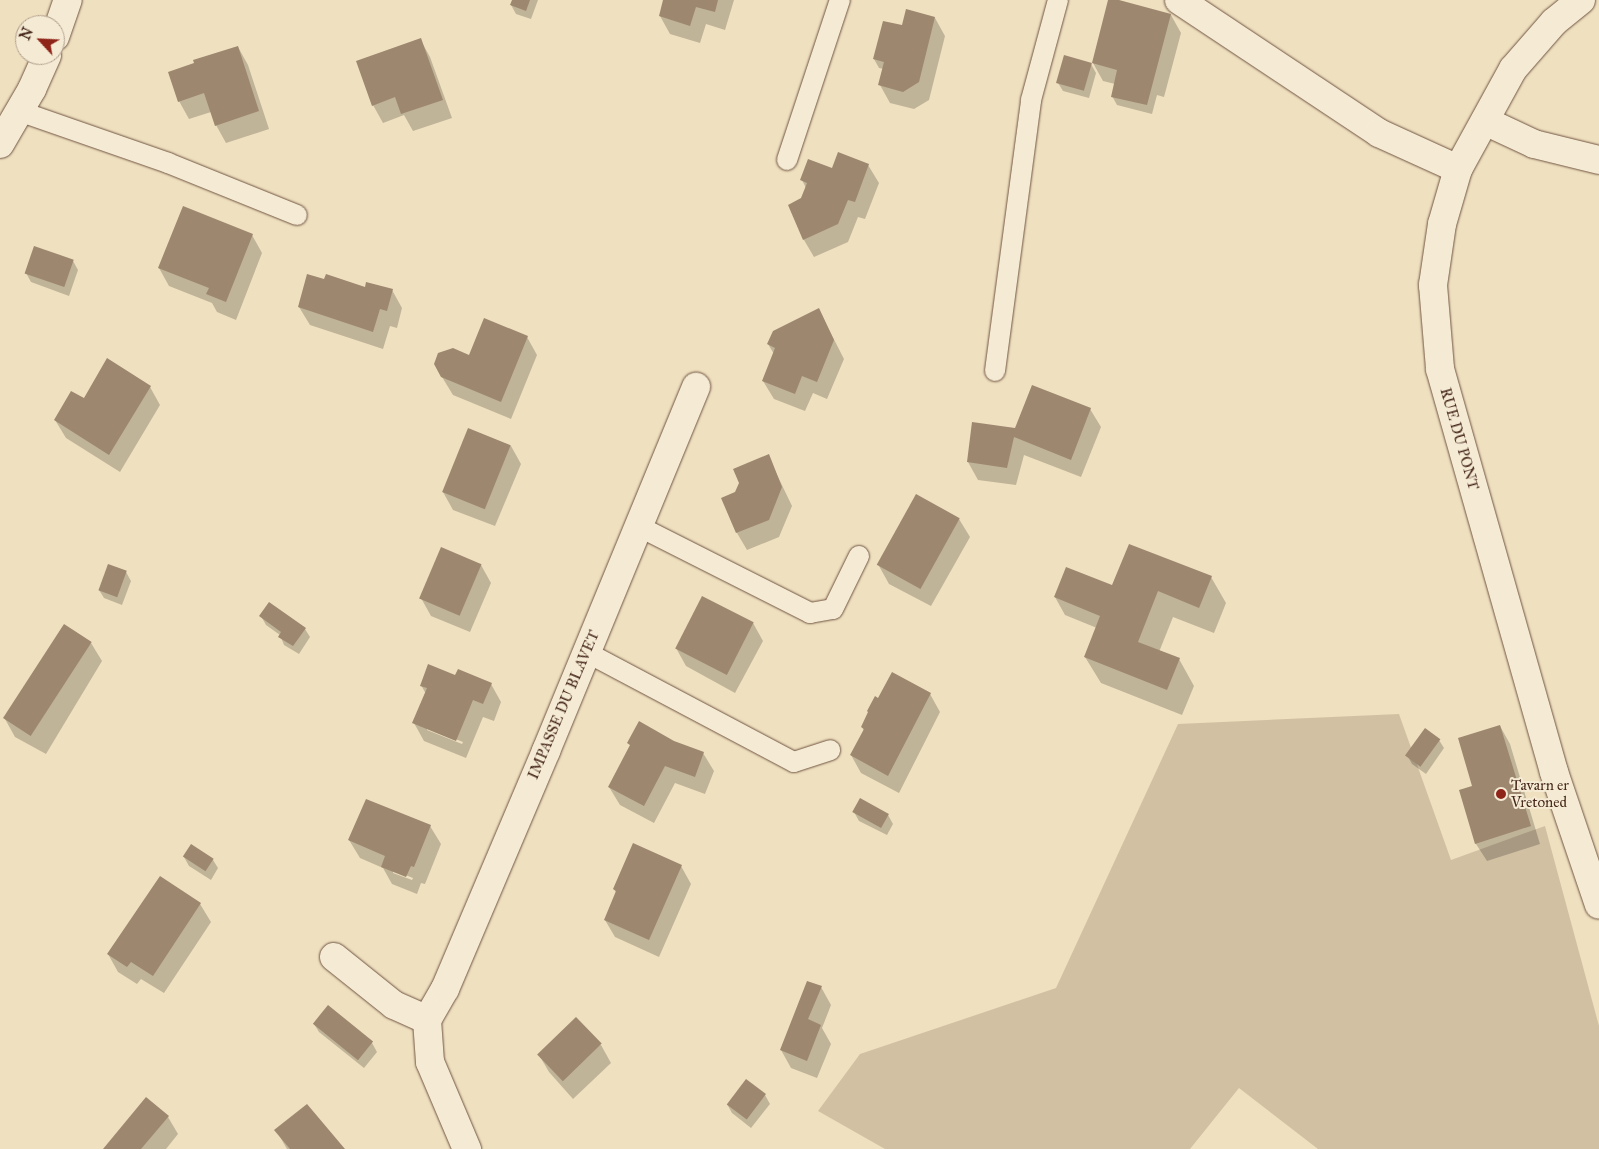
<!DOCTYPE html>
<style>
body{margin:0}
#map{position:relative;width:1599px;height:1149px;overflow:hidden;background:#efe0bf;font-family:"IM FELL Great Primer",serif}
div>[style]{position:absolute}
[style*='--x']{left:calc(var(--x)*1px);top:calc(var(--y)*1px);width:calc(var(--w)*1px);rotate:calc(var(--a)*1deg)}
.green>*{inset:0;background:#d2c0a3}
.shadow>*{inset:0;background:#0003}
.building>*{inset:0;background:#9d876f;transform-origin:0 0}
.roads{filter:drop-shadow(0 0 1px #705442) drop-shadow(0 0 1px #705442)}
.service>*{height:20px;margin:-10px;padding:0 10px;transform-origin:10px;border-radius:10px;background:#f5ebd5}
.minor>*{height:28px;margin:-14px;padding:0 14px;transform-origin:14px;border-radius:14px;background:#f5ebd5}
.dots>*{width:14px;height:14px;translate:-50% -50%;box-sizing:border-box;border:2px solid #f5ebd5;border-radius:50%}
span{translate:-50% -50%;white-space:nowrap;text-align:center;line-height:1.15;-webkit-text-stroke:4px #f5ebd5;paint-order:stroke}
.street-label{font-size:15px;color:#452619}
.poi-label{font-size:15px;color:#452619}
.left{translate:0 -50%;text-align:left}
.north{position:absolute;left:15px;top:15px;width:50px;height:50px;box-sizing:border-box;background:#f5ebd5;border:1px solid #af9c8a;border-radius:50%;rotate:295deg;font-size:14px;font-weight:700;line-height:20px;text-align:center;color:#452619}
.north::after{content:'';display:block;margin:auto;width:18px;height:22px;background:#8f2418;clip-path:polygon(50% 0,100% 100%,50% 72%,0 100%)}
</style>
<div id="map">
<div class="green">
<i style="clip-path:polygon(1399px 714px,1451px 860px,1545px 826px,1599px 1026px,1599px 1149px,1318px 1149px,1239px 1088px,1190px 1149px,885px 1149px,818px 1111px,860px 1054px,1056px 988px,1178px 724px)"></i>
</div>
<div class="shadow">
<i style="clip-path:polygon(513px 0,538px 0,531px 19px,516px 14px,511px 5px)"></i>
<i style="clip-path:polygon(665px 0,734px 0,725px 30px,706px 24px,700px 43px,670px 34px,660px 16px)"></i>
<i style="clip-path:polygon(1109px 0,1171px 15px,1181px 33px,1164px 97px,1157px 95px,1152px 114px,1117px 105px,1112px 96px,1115px 84px,1103px 81px,1093px 63px)"></i>
<i style="clip-path:polygon(935px 18px,945px 36px,929px 100px,914px 109px,890px 103px,880px 85px,884px 69px,879px 68px,874px 59px)"></i>
<i style="clip-path:polygon(420px 39px,430px 57px,452px 118px,413px 131px,404px 115px,383px 123px,373px 105px)"></i>
<i style="clip-path:polygon(238px 47px,248px 65px,269px 129px,226px 143px,216px 125px,211px 112px,189px 119px,179px 101px)"></i>
<i style="clip-path:polygon(1091px 64px,1096px 73px,1089px 98px,1063px 91px,1058px 83px)"></i>
<i style="clip-path:polygon(868px 165px,879px 183px,865px 219px,858px 217px,848px 242px,814px 257px,804px 240px,802px 199px,806px 188px,802px 180px)"></i>
<i style="clip-path:polygon(252px 235px,262px 253px,236px 320px,217px 312px,212px 303px,169px 286px,159px 268px)"></i>
<i style="clip-path:polygon(73px 261px,78px 270px,69px 296px,31px 282px,26px 273px)"></i>
<i style="clip-path:polygon(366px 288px,392px 290px,402px 308px,397px 328px,390px 326px,383px 349px,310px 325px,299px 307px)"></i>
<i style="clip-path:polygon(819px 310px,844px 359px,827px 399px,813px 393px,805px 411px,774px 399px,763px 381px,774px 354px,768px 344px)"></i>
<i style="clip-path:polygon(527px 337px,537px 355px,511px 419px,453px 395px,442px 377px,469px 356px)"></i>
<i style="clip-path:polygon(150px 387px,160px 405px,120px 472px,66px 438px,55px 420px,84px 399px)"></i>
<i style="clip-path:polygon(1090px 409px,1101px 427px,1081px 477px,1024px 455px,1016px 485px,978px 480px,968px 462px,1016px 430px)"></i>
<i style="clip-path:polygon(469px 429px,511px 446px,521px 464px,495px 526px,453px 510px,443px 492px)"></i>
<i style="clip-path:polygon(768px 456px,792px 506px,779px 537px,747px 550px,737px 533px,723px 498px,736px 493px)"></i>
<i style="clip-path:polygon(959px 519px,970px 537px,931px 606px,889px 584px,879px 566px)"></i>
<i style="clip-path:polygon(481px 565px,491px 583px,470px 632px,431px 616px,421px 598px)"></i>
<i style="clip-path:polygon(126px 572px,131px 581px,122px 605px,104px 598px,99px 590px)"></i>
<i style="clip-path:polygon(1211px 577px,1226px 603px,1214px 633px,1173px 617px,1159px 652px,1179px 659px,1194px 686px,1182px 715px,1101px 683px,1085px 657px,1097px 628px,1065px 615px,1055px 597px,1111px 586px)"></i>
<i style="clip-path:polygon(261px 616px,305px 629px,310px 637px,299px 654px,284px 645px,280px 635px,266px 625px)"></i>
<i style="clip-path:polygon(753px 623px,763px 641px,735px 693px,686px 666px,676px 648px)"></i>
<i style="clip-path:polygon(91px 643px,102px 661px,46px 754px,15px 737px,5px 719px)"></i>
<i style="clip-path:polygon(evenodd,456px 677px,491px 684px,501px 702px,494px 721px,483px 717px,466px 758px,424px 741px,414px 723px,426px 694px,421px 685px,456px 677px,427px 728px,463px 742px,462px 744px,427px 730px,427px 728px)"></i>
<i style="clip-path:polygon(930px 694px,940px 712px,899px 793px,861px 773px,851px 755px,864px 731px,862px 727px,879px 699px)"></i>
<i style="clip-path:polygon(1500px 726px,1510px 744px,1540px 844px,1487px 861px,1476px 844px,1461px 791px,1474px 787px)"></i>
<i style="clip-path:polygon(1439px 740px,1444px 748px,1426px 774px,1412px 764px,1407px 755px)"></i>
<i style="clip-path:polygon(674px 742px,703px 753px,714px 771px,705px 794px,675px 783px,654px 823px,620px 805px,609px 787px,631px 747px,629px 743px)"></i>
<i style="clip-path:polygon(854px 812px,888px 815px,893px 824px,887px 835px,859px 821px)"></i>
<i style="clip-path:polygon(evenodd,430px 826px,441px 844px,425px 884px,421px 883px,417px 894px,392px 884px,383px 868px,360px 858px,349px 840px,430px 826px,393px 870px,413px 878px,412px 880px,393px 873px,393px 870px)"></i>
<i style="clip-path:polygon(184px 857px,213px 860px,218px 868px,211px 880px,189px 866px)"></i>
<i style="clip-path:polygon(681px 866px,691px 884px,659px 957px,615px 937px,605px 920px,617px 894px,614px 889px)"></i>
<i style="clip-path:polygon(161px 878px,200px 904px,211px 922px,164px 993px,141px 979px,137px 984px,118px 972px,108px 954px)"></i>
<i style="clip-path:polygon(821px 987px,831px 1005px,822px 1028px,831px 1044px,817px 1078px,791px 1068px,781px 1050px)"></i>
<i style="clip-path:polygon(328px 1007px,372px 1043px,377px 1052px,364px 1068px,319px 1032px,314px 1024px)"></i>
<i style="clip-path:polygon(601px 1045px,611px 1063px,573px 1099px,549px 1072px,539px 1055px)"></i>
<i style="clip-path:polygon(765px 1095px,770px 1104px,751px 1128px,732px 1113px,727px 1104px)"></i>
<i style="clip-path:polygon(168px 1117px,178px 1134px,166px 1149px,104px 1149px)"></i>
<i style="clip-path:polygon(276px 1130px,344px 1149px,287px 1149px)"></i>
</div>
<div class="building">
<i style="clip-path:polygon(512px 0,530px 0,526px 11px,510px 5px)"></i>
<i style="clip-path:polygon(663px 0,718px 0,715px 12px,696px 7px,690px 26px,659px 16px)"></i>
<i style="clip-path:polygon(1108px 0,1119px 0,1171px 14px,1147px 105px,1111px 97px,1117px 70px,1092px 63px)"></i>
<i style="clip-path:polygon(906px 9px,935px 17px,919px 82px,903px 92px,878px 85px,884px 62px,873px 59px,883px 21px,902px 25px)"></i>
<i style="clip-path:polygon(421px 38px,443px 100px,401px 114px,395px 97px,372px 106px,356px 61px)"></i>
<i style="clip-path:polygon(238px 46px,259px 111px,215px 126px,204px 93px,178px 102px,168px 72px,194px 63px,193px 60px)"></i>
<i style="left:1064px;top:55px;width:29px;height:29px;rotate:16deg"></i>
<i style="clip-path:polygon(838px 152px,869px 164px,855px 202px,848px 200px,838px 224px,803px 240px,788px 205px,801px 198px,807px 183px,800px 180px,808px 159px,832px 168px)"></i>
<i style="clip-path:polygon(183px 206px,253px 234px,226px 302px,206px 294px,209px 288px,158px 268px)"></i>
<i style="left:34px;top:246px;width:42px;height:29px;rotate:19deg"></i>
<i style="clip-path:polygon(307px 274px,324px 279px,326px 274px,365px 287px,366px 282px,393px 289px,387px 311px,380px 309px,373px 332px,298px 307px)"></i>
<i style="clip-path:polygon(819px 308px,834px 340px,817px 382px,802px 376px,795px 394px,762px 381px,775px 348px,767px 344px,773px 331px)"></i>
<i style="clip-path:polygon(484px 318px,528px 336px,501px 402px,441px 377px,434px 364px,438px 353px,453px 348px,469px 355px)"></i>
<i style="clip-path:polygon(107px 358px,151px 386px,109px 455px,54px 420px,71px 391px,84px 398px)"></i>
<i style="clip-path:polygon(1032px 385px,1091px 408px,1071px 460px,1014px 437px,1007px 468px,967px 462px,972px 422px,1015px 428px)"></i>
<i style="left:468px;top:428px;width:46px;height:69px;rotate:22deg"></i>
<i style="clip-path:polygon(769px 454px,782px 487px,769px 520px,736px 533px,721px 498px,735px 492px,739px 483px,733px 469px)"></i>
<i style="left:916px;top:494px;width:50px;height:81px;rotate:29deg"></i>
<i style="clip-path:polygon(1129px 544px,1212px 576px,1199px 608px,1158px 591px,1138px 642px,1180px 658px,1167px 690px,1084px 657px,1100px 616px,1054px 597px,1066px 567px,1112px 585px)"></i>
<i style="left:441px;top:547px;width:44px;height:56px;rotate:23deg"></i>
<i style="left:108px;top:564px;width:20px;height:28px;rotate:20deg"></i>
<i style="left:702px;top:596px;width:58px;height:59px;rotate:27deg"></i>
<i style="clip-path:polygon(269px 602px,306px 628px,293px 646px,278px 637px,281px 632px,259px 616px)"></i>
<i style="left:64px;top:624px;width:33px;height:112px;rotate:33deg"></i>
<i style="clip-path:polygon(428px 664px,455px 675px,458px 669px,492px 683px,483px 704px,473px 700px,456px 741px,412px 723px,427px 688px,420px 686px)"></i>
<i style="clip-path:polygon(892px 672px,931px 693px,888px 776px,850px 755px,864px 729px,861px 727px,868px 712px,867px 711px,875px 696px,878px 698px)"></i>
<i style="clip-path:polygon(639px 721px,674px 741px,704px 752px,695px 777px,665px 766px,644px 806px,608px 787px,630px 745px,627px 743px)"></i>
<i style="clip-path:polygon(1500px 725px,1531px 826px,1475px 844px,1459px 790px,1472px 786px,1458px 738px)"></i>
<i style="left:1425px;top:728px;width:19px;height:34px;rotate:36deg"></i>
<i style="left:860px;top:798px;width:33px;height:16px;rotate:29deg"></i>
<i style="clip-path:polygon(366px 799px,431px 825px,414px 867px,411px 866px,406px 877px,381px 867px,385px 856px,348px 840px)"></i>
<i style="clip-path:polygon(633px 843px,682px 865px,649px 940px,604px 920px,616px 891px,613px 889px)"></i>
<i style="left:191px;top:844px;width:27px;height:15px;rotate:33deg"></i>
<i style="clip-path:polygon(160px 876px,201px 903px,153px 976px,131px 962px,127px 967px,107px 954px)"></i>
<i style="clip-path:polygon(807px 981px,822px 986px,808px 1019px,821px 1025px,807px 1061px,780px 1050px)"></i>
<i style="left:328px;top:1005px;width:58px;height:24px;rotate:39deg"></i>
<i style="left:576px;top:1017px;width:37px;height:54px;rotate:46deg"></i>
<i style="left:746px;top:1079px;width:25px;height:32px;rotate:37deg"></i>
<i style="clip-path:polygon(146px 1097px,169px 1116px,141px 1149px,103px 1149px)"></i>
<i style="clip-path:polygon(307px 1104px,345px 1149px,290px 1149px,274px 1130px)"></i>
</div>
<div class="roads">
<div class="service">
<i style="--x:19;--y:111;--w:158;--a:19.2"></i>
<i style="--x:168;--y:163;--w:139;--a:22"></i>
<i style="--x:787;--y:160;--w:169;--a:-71.7"></i>
<i style="--x:995;--y:371;--w:273;--a:-82.4"></i>
<i style="--x:1031;--y:100;--w:104;--a:-74.9"></i>
<i style="--x:638;--y:526;--w:193;--a:26.8"></i>
<i style="--x:810;--y:613;--w:23;--a:-10"></i>
<i style="--x:833;--y:609;--w:59;--a:-63.9"></i>
<i style="--x:586;--y:652;--w:235;--a:27.9"></i>
<i style="--x:794;--y:762;--w:38;--a:-18"></i>
</div>
<div class="minor">
<i style="--x:1179;--y:0;--w:240;--a:33.6"></i>
<i style="--x:1379;--y:133;--w:87;--a:24.5"></i>
<i style="--x:1581;--y:0;--w:35;--a:141"></i>
<i style="--x:1554;--y:22;--w:62;--a:131.1"></i>
<i style="--x:1513;--y:69;--w:114;--a:118.8"></i>
<i style="--x:1458;--y:169;--w:57;--a:106.2"></i>
<i style="--x:1442;--y:224;--w:62;--a:98.4"></i>
<i style="--x:1433;--y:285;--w:84;--a:85.2"></i>
<i style="--x:1440;--y:369;--w:419;--a:74.2"></i>
<i style="--x:1554;--y:772;--w:140;--a:71.3"></i>
<i style="--x:55;--y:37;--w:39;--a:-71"></i>
<i style="--x:1485;--y:121;--w:54;--a:25.1"></i>
<i style="--x:1534;--y:144;--w:67;--a:13.8"></i>
<i style="--x:0;--y:144;--w:64;--a:-59.8"></i>
<i style="--x:32;--y:89;--w:37;--a:-66"></i>
<i style="--x:334;--y:957;--w:77;--a:38.7"></i>
<i style="--x:394;--y:1005;--w:36;--a:24"></i>
<i style="--x:427;--y:1020;--w:36;--a:-60"></i>
<i style="--x:445;--y:989;--w:259;--a:-67"></i>
<i style="--x:546;--y:751;--w:394;--a:-67.6"></i>
<i style="--x:427;--y:1020;--w:42;--a:85.9"></i>
<i style="--x:430;--y:1062;--w:95;--a:67"></i>
</div>
</div>
<div class="dots">
<i style="left:1501px;top:794px;background:#8f2418"></i>
</div>
<div class="street-label">
<span style="left:1459px;top:439px;rotate:74deg">RUE DU PONT</span>
<span style="left:564px;top:705px;rotate:-67deg">IMPASSE DU BLAVET</span>
</div>
<div class="poi-label">
<span class="left" style="left:1511px;top:794px">Tavarn er<br>Vretoned</span>
</div>
<div class="north">N</div>
</div>
